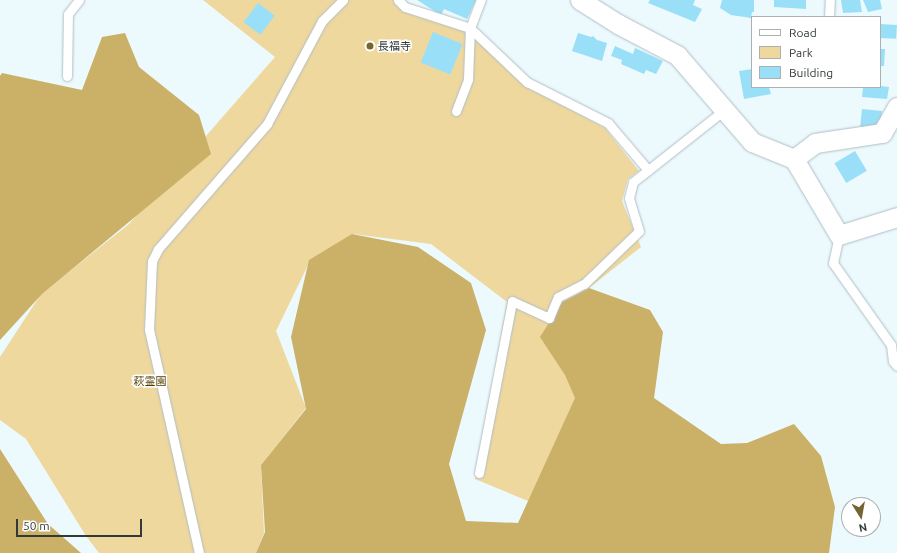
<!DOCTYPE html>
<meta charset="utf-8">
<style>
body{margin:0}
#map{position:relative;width:897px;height:553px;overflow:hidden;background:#ecf9fd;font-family:Ubuntu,"Noto Sans JP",sans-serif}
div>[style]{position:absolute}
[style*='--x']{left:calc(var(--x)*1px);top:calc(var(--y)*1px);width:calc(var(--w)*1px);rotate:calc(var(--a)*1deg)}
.green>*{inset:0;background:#efd89e}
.forest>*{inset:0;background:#cbb068}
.building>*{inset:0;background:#9adff8;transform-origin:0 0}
.roads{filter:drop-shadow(0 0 1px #b0bfc5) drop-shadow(0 0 1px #b0bfc5)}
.lane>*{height:9px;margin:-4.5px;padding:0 4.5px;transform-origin:4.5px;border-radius:4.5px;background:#fff}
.street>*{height:19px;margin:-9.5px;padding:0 9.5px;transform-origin:9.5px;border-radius:9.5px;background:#fff}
.dots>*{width:11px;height:11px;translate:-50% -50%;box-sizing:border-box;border:2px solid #fff;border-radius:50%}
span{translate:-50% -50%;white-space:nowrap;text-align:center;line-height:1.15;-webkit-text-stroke:3px #fff;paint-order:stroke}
.poi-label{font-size:11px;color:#32393b}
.left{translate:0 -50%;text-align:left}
.park-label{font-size:11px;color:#523f02}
.legend{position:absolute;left:751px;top:16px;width:130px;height:72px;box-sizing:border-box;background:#fff;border:1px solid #adb0b1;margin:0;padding:5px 7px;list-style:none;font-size:12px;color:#32393b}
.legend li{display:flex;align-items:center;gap:8px;height:20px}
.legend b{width:20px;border:1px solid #adb0b1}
.north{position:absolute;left:841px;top:497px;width:40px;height:40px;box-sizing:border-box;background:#fff;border:1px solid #adb0b1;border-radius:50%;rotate:169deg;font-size:11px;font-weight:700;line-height:16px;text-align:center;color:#32393b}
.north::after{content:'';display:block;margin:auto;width:14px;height:18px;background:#776433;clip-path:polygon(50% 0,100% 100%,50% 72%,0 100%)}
.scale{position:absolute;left:16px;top:519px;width:126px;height:18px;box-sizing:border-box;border:2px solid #32393b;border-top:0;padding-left:5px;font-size:12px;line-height:14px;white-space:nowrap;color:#32393b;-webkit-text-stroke:3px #fff;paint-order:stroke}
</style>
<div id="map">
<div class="green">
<i style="clip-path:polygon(203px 0,401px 0,400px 3px,471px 32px,523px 84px,605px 128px,639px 171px,628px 179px,622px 201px,641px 247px,589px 288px,561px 300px,553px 323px,597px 389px,545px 508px,475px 479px,507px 302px,431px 244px,353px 234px,310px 261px,276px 331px,306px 408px,261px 465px,264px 533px,256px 553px,99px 553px,86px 536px,26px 439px,0 420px,0 357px,41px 294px,129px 224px,275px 57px)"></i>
</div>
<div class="forest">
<i style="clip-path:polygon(125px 33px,139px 67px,199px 115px,211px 154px,42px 294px,0 340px,0 76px,2px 73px,82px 90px,102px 37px)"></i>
<i style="clip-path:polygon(352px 234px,418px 247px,471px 283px,486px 330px,449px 464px,466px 521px,518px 523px,575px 398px,565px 375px,540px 337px,562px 302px,589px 288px,650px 310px,663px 332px,654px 398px,721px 444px,747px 443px,794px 424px,821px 456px,835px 507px,829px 553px,256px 553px,265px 532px,261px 465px,306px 409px,291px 337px,309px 260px)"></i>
<i style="clip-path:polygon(0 449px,48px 524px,81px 553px,0 553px)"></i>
</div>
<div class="building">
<i style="clip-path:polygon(417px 0,476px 0,467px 19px,444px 9px,441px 15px)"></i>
<i style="clip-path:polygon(650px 0,695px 0,693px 5px,702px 9px,695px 22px,648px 3px)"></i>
<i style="clip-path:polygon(722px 0,754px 0,754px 12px,752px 12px,751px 18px,731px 15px,720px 8px)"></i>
<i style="clip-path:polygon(774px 0,806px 0,806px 9px,774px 7px)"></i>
<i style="clip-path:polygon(841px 0,860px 0,862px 12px,843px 13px)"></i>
<i style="clip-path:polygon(863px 0,880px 0,882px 9px,868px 12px)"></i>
<i style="left:258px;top:3px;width:21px;height:24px;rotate:37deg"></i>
<i style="left:880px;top:24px;width:17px;height:14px;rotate:3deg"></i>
<i style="left:433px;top:32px;width:32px;height:33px;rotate:22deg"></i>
<i style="clip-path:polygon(578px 33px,591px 37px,593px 36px,597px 40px,607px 43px,602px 61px,572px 51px)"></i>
<i style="clip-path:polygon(615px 46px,633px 54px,635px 48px,663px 61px,656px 74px,646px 70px,644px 74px,621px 64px,622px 60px,611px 56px)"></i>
<i style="clip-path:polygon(880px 49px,885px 49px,884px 66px,880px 66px)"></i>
<i style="clip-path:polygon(752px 69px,752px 87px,769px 87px,771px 94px,744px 99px,739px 71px)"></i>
<i style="clip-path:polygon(880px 86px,889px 87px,887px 99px,862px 97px,863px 87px)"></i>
<i style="clip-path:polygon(862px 109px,882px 111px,881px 121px,878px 125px,860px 128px)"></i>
<i style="left:855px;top:151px;width:23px;height:24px;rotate:59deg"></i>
</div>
<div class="roads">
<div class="lane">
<i style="--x:398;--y:0;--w:10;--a:45"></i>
<i style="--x:405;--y:7;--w:68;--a:17.9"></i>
<i style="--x:470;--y:28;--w:79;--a:43.5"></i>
<i style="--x:527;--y:82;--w:91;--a:26.8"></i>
<i style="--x:608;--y:123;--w:62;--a:49.6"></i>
<i style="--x:829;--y:17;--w:17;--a:-87"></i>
<i style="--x:67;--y:76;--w:62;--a:-89.1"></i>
<i style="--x:68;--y:14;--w:18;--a:-52"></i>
<i style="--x:456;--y:111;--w:34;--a:-69"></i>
<i style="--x:468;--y:79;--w:51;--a:-87.8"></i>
<i style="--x:470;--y:28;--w:30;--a:-69"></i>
<i style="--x:839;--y:235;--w:29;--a:102"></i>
<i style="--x:833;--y:263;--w:100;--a:54.7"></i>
<i style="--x:891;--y:345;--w:16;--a:83"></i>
<i style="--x:893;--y:361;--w:6;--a:51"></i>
<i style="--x:479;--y:473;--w:175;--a:-79.1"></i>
<i style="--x:512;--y:301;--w:41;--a:24.7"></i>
<i style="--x:549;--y:318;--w:23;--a:-67"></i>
<i style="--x:558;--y:297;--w:29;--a:-27"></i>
<i style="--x:584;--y:284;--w:76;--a:-43.9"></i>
<i style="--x:639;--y:231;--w:34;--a:-107"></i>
<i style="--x:629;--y:198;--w:16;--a:-76"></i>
<i style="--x:633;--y:182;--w:115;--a:-38.3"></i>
<i style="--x:199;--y:553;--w:229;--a:-102.6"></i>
<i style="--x:149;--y:330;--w:69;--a:-87.5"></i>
<i style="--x:152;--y:261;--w:13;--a:-63"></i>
<i style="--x:158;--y:249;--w:166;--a:-48.9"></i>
<i style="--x:267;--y:124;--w:117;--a:-61.9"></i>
<i style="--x:322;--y:21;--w:30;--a:-45"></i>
</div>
<div class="street">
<i style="--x:580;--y:0;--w:45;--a:32.3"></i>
<i style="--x:618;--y:24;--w:67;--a:27.7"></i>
<i style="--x:677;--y:55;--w:115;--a:49.2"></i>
<i style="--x:752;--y:142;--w:45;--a:22"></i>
<i style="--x:794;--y:159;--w:88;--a:59.4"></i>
<i style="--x:839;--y:235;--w:61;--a:-17.2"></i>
<i style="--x:794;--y:159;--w:26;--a:-37"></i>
<i style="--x:815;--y:143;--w:68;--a:-8.5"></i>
<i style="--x:882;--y:133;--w:30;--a:-60"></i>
</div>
</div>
<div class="dots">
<i style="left:370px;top:46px;background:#776433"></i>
</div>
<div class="poi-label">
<span class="left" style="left:378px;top:46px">長福寺</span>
</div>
<div class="park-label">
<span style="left:150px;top:381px">萩霊園</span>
</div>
<ul class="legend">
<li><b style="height:5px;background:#fff"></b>Road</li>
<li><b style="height:11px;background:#efd89e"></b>Park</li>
<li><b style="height:11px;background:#9adff8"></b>Building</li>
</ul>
<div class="north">N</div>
<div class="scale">50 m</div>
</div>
